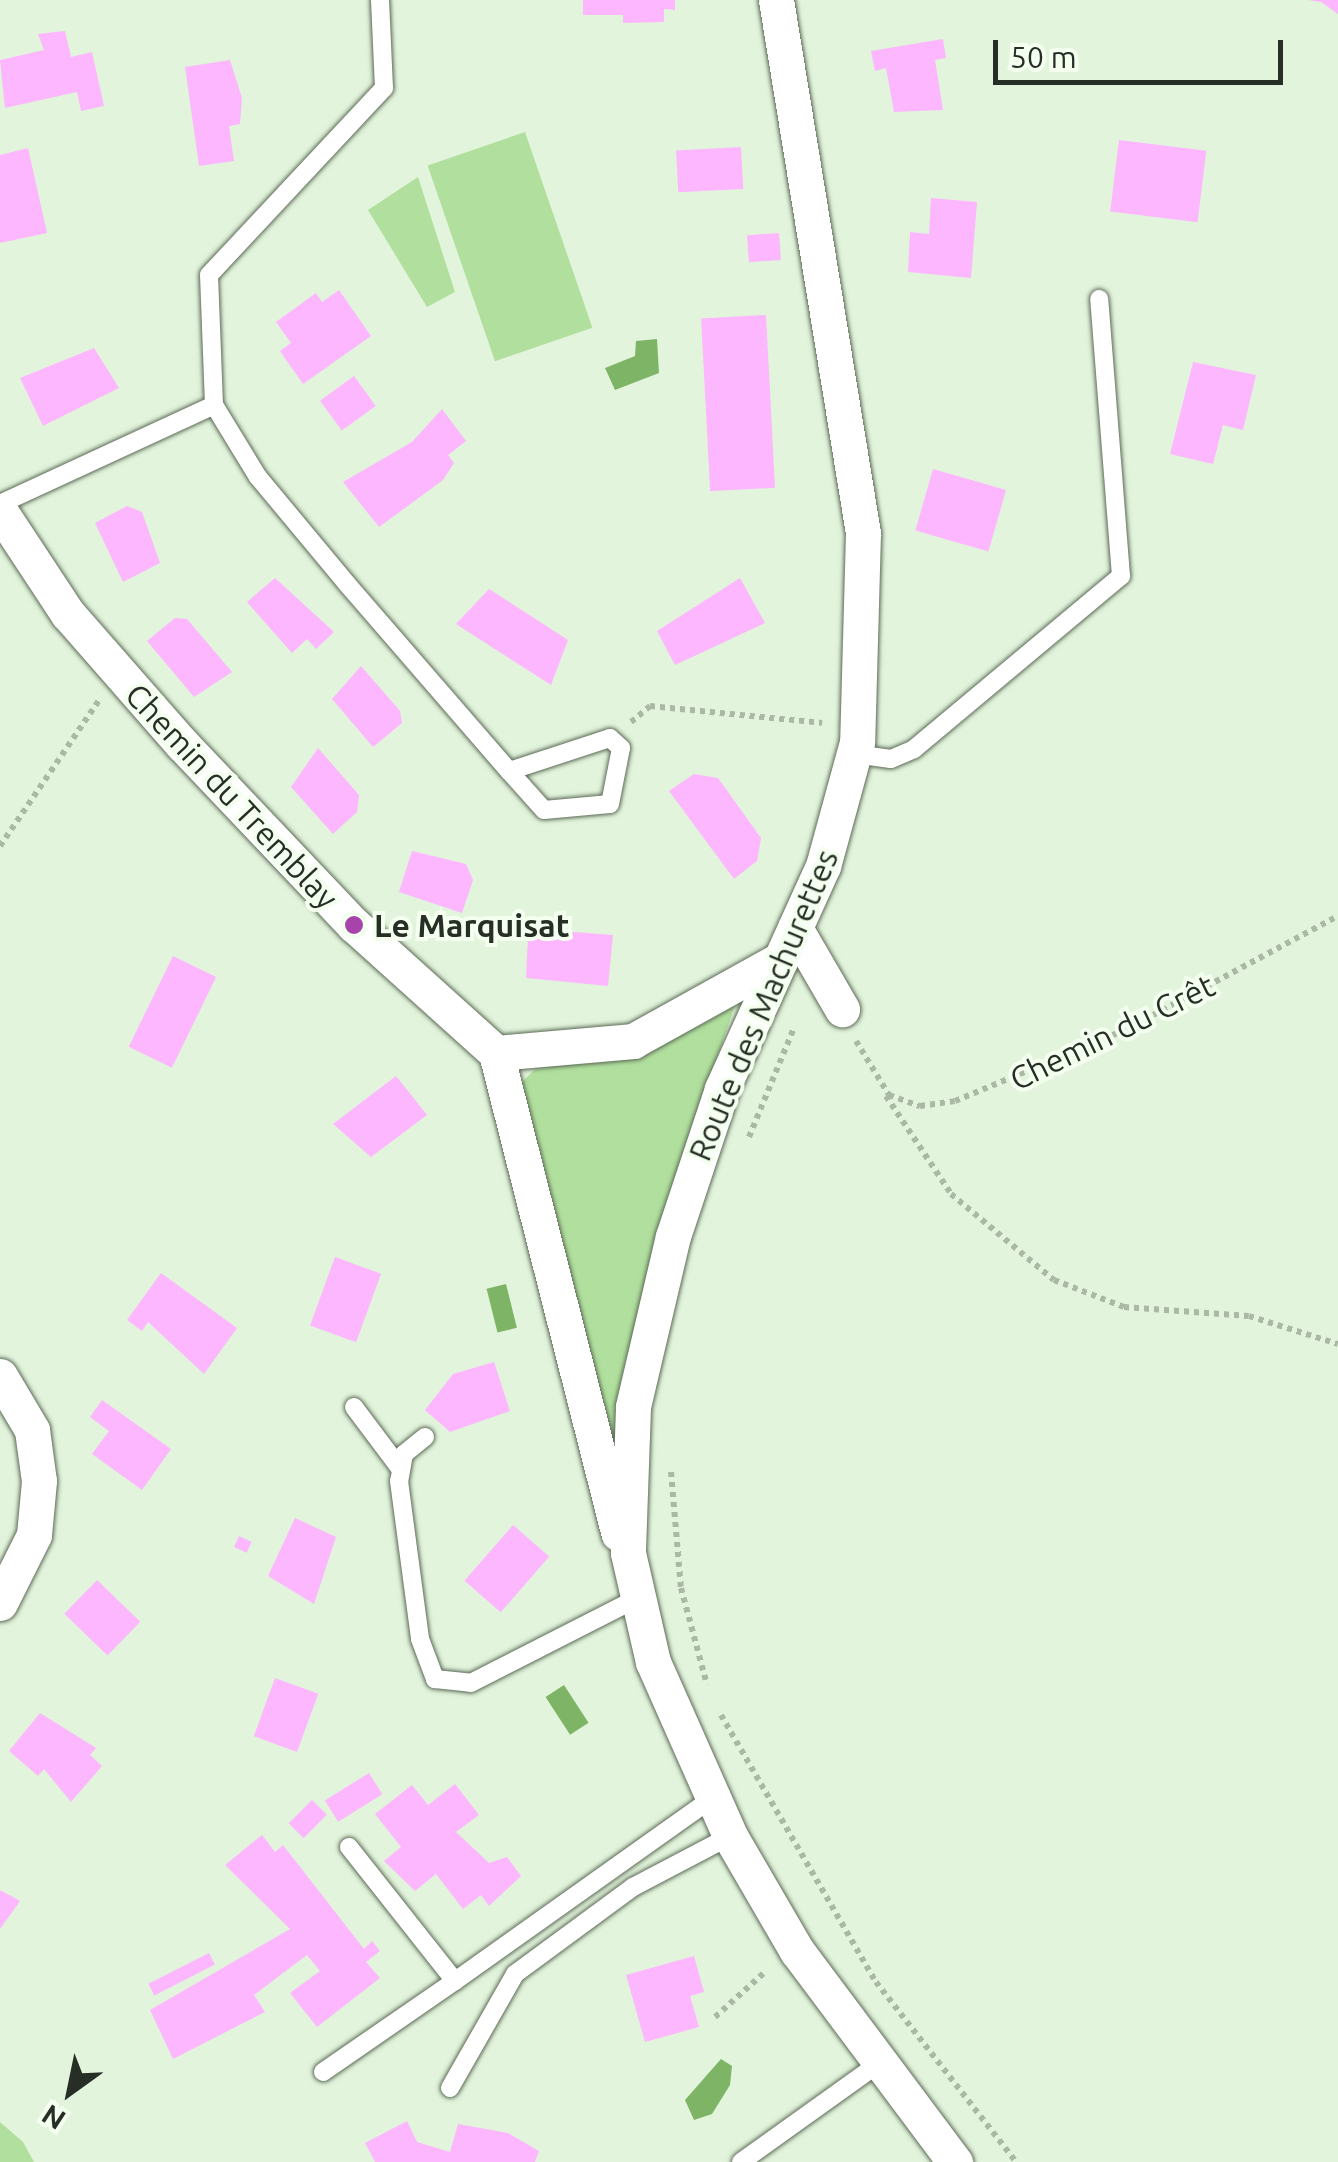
<!DOCTYPE html>
<meta charset="utf-8">
<style>
body{margin:0}
#map{position:relative;width:1338px;height:2162px;overflow:hidden;background:#e2f4dc;font-family:Ubuntu,sans-serif}
div>[style]{position:absolute}
[style*='--x']{left:calc(var(--x)*1px);top:calc(var(--y)*1px);width:calc(var(--w)*1px);rotate:calc(var(--a)*1deg)}
.green>*{inset:0;background:#b1e09e;transform-origin:0 0}
.water>*{inset:0;background:#7eb466;transform-origin:0 0}
.building>*{inset:0;background:#fdb7fe;transform-origin:0 0}
.path>*{height:6px;margin-top:-3px;transform-origin:0;background:repeating-linear-gradient(90deg,#aab8a5 0 5px,transparent 0 10px)}
.roads{filter:drop-shadow(0 0 2px #5c6a56) drop-shadow(0 0 2px #5c6a56)}
.service>*{height:18px;margin:-9px;padding:0 9px;transform-origin:9px;border-radius:9px;background:#fff}
.minor>*{height:35px;margin:-17.5px;padding:0 17.5px;transform-origin:17.5px;border-radius:17.5px;background:#fff}
.dots>*{width:28px;height:28px;translate:-50% -50%;box-sizing:border-box;border:5px solid #f4fff0;border-radius:50%}
span{translate:-50% -50%;white-space:nowrap;text-align:center;line-height:1.15;-webkit-text-stroke:8px #f4fff0;paint-order:stroke}
.street-label{font-size:32px;color:#272e25}
.poi-label{font-size:32px;color:#272e25;font-weight:700}
.left{translate:0 -50%;text-align:left}
.north{position:absolute;left:20px;top:2042px;width:100px;height:100px;-webkit-text-stroke:8px #f4fff0;paint-order:stroke;rotate:213deg;font-size:28px;font-weight:700;line-height:40px;text-align:center;color:#272e25}
.north::after{content:'';display:block;margin:auto;width:35px;height:45px;background:#272e25;clip-path:polygon(50% 0,100% 100%,50% 72%,0 100%)}
.scale{position:absolute;left:993px;top:40px;width:290px;height:45px;box-sizing:border-box;border:5px solid #272e25;border-top:0;padding-left:12px;font-size:30px;line-height:35px;white-space:nowrap;color:#272e25;-webkit-text-stroke:8px #f4fff0;paint-order:stroke}
</style>
<div id="map">
<div class="green">
<i style="left:525px;top:132px;width:207px;height:103px;rotate:71deg"></i>
<i style="clip-path:polygon(418px 177px,455px 292px,427px 307px,368px 210px)"></i>
<i style="clip-path:polygon(735px 1005px,654px 1244px,614px 1466px,522px 1082px,535px 1069px,648px 1052px)"></i>
<i style="clip-path:polygon(0 2122px,23px 2142px,34px 2162px,0 2162px)"></i>
</div>
<div class="water">
<i style="clip-path:polygon(657px 339px,659px 373px,615px 390px,605px 368px,635px 356px,636px 341px)"></i>
<i style="left:506px;top:1284px;width:45px;height:20px;rotate:76deg"></i>
<i style="left:564px;top:1685px;width:45px;height:22px;rotate:57deg"></i>
<i style="clip-path:polygon(721px 2059px,732px 2066px,730px 2085px,712px 2114px,694px 2120px,685px 2100px)"></i>
</div>
<div class="building">
<i style="clip-path:polygon(583px 0,675px 0,675px 10px,664px 9px,664px 22px,623px 23px,623px 15px,583px 15px)"></i>
<i style="clip-path:polygon(1308px 0,1338px 0,1338px 14px,1321px 2px)"></i>
<i style="clip-path:polygon(65px 31px,71px 57px,92px 52px,104px 106px,81px 111px,77px 92px,5px 108px,0 60px,44px 50px,38px 34px)"></i>
<i style="clip-path:polygon(943px 39px,946px 58px,935px 60px,943px 110px,894px 112px,886px 68px,875px 71px,871px 51px)"></i>
<i style="clip-path:polygon(230px 60px,242px 98px,240px 124px,229px 126px,234px 161px,199px 166px,185px 67px)"></i>
<i style="left:1119px;top:140px;width:88px;height:72px;rotate:7deg"></i>
<i style="left:741px;top:147px;width:42px;height:65px;rotate:87deg"></i>
<i style="clip-path:polygon(28px 148px,47px 233px,0 243px,0 155px)"></i>
<i style="clip-path:polygon(931px 198px,977px 202px,971px 278px,908px 272px,910px 232px,929px 234px)"></i>
<i style="left:779px;top:233px;width:27px;height:32px;rotate:86deg"></i>
<i style="clip-path:polygon(339px 290px,371px 336px,303px 384px,280px 351px,291px 343px,276px 322px,316px 293px,322px 302px)"></i>
<i style="left:766px;top:315px;width:173px;height:65px;rotate:87deg"></i>
<i style="clip-path:polygon(94px 348px,119px 388px,43px 426px,20px 378px)"></i>
<i style="clip-path:polygon(1193px 362px,1256px 375px,1243px 430px,1223px 425px,1213px 464px,1170px 454px)"></i>
<i style="left:354px;top:376px;width:37px;height:42px;rotate:54deg"></i>
<i style="clip-path:polygon(442px 409px,466px 441px,448px 455px,454px 463px,443px 480px,379px 527px,343px 482px,412px 442px)"></i>
<i style="left:933px;top:469px;width:76px;height:64px;rotate:16deg"></i>
<i style="clip-path:polygon(127px 506px,142px 512px,160px 563px,123px 582px,95px 523px)"></i>
<i style="clip-path:polygon(275px 578px,334px 632px,316px 649px,307px 639px,292px 653px,247px 602px)"></i>
<i style="clip-path:polygon(740px 578px,765px 623px,675px 665px,657px 631px)"></i>
<i style="clip-path:polygon(489px 589px,568px 640px,551px 685px,456px 624px)"></i>
<i style="clip-path:polygon(175px 618px,187px 619px,232px 672px,194px 697px,147px 641px)"></i>
<i style="clip-path:polygon(361px 666px,400px 711px,402px 723px,373px 747px,332px 699px)"></i>
<i style="clip-path:polygon(318px 748px,359px 795px,357px 812px,333px 834px,291px 787px)"></i>
<i style="clip-path:polygon(694px 774px,718px 778px,761px 838px,757px 861px,734px 879px,669px 791px)"></i>
<i style="clip-path:polygon(412px 851px,466px 864px,473px 880px,462px 913px,399px 892px)"></i>
<i style="clip-path:polygon(548px 930px,613px 935px,608px 986px,526px 978px,528px 937px)"></i>
<i style="left:173px;top:956px;width:48px;height:101px;rotate:26deg"></i>
<i style="clip-path:polygon(396px 1076px,427px 1115px,371px 1157px,333px 1124px)"></i>
<i style="left:335px;top:1257px;width:49px;height:73px;rotate:20deg"></i>
<i style="clip-path:polygon(161px 1273px,237px 1328px,204px 1374px,148px 1322px,142px 1331px,127px 1320px)"></i>
<i style="clip-path:polygon(494px 1362px,510px 1411px,450px 1432px,425px 1410px,453px 1374px)"></i>
<i style="clip-path:polygon(102px 1400px,171px 1449px,142px 1490px,92px 1454px,109px 1431px,90px 1417px)"></i>
<i style="clip-path:polygon(295px 1518px,336px 1537px,314px 1604px,268px 1576px)"></i>
<i style="left:513px;top:1525px;width:48px;height:74px;rotate:41deg"></i>
<i style="left:239px;top:1536px;width:14px;height:12px;rotate:25deg"></i>
<i style="left:97px;top:1580px;width:60px;height:47px;rotate:44deg"></i>
<i style="left:275px;top:1678px;width:46px;height:62px;rotate:20deg"></i>
<i style="clip-path:polygon(40px 1713px,96px 1748px,90px 1755px,102px 1766px,71px 1802px,44px 1769px,38px 1776px,9px 1751px)"></i>
<i style="left:369px;top:1773px;width:25px;height:52px;rotate:58deg"></i>
<i style="clip-path:polygon(455px 1784px,479px 1815px,456px 1832px,489px 1863px,507px 1857px,521px 1876px,489px 1906px,481px 1895px,463px 1909px,436px 1874px,415px 1891px,384px 1861px,401px 1847px,375px 1814px,412px 1785px,428px 1805px)"></i>
<i style="left:312px;top:1800px;width:21px;height:33px;rotate:45deg"></i>
<i style="clip-path:polygon(262px 1835px,275px 1852px,283px 1845px,364px 1949px,372px 1941px,380px 1951px,366px 1962px,380px 1978px,317px 2027px,290px 1993px,320px 1971px,307px 1955px,254px 1995px,265px 2012px,173px 2059px,150px 2010px,290px 1929px,225px 1865px)"></i>
<i style="clip-path:polygon(0 1890px,20px 1901px,0 1929px)"></i>
<i style="left:209px;top:1953px;width:13px;height:68px;rotate:63deg"></i>
<i style="clip-path:polygon(694px 1956px,704px 1992px,690px 1996px,699px 2027px,645px 2042px,626px 1975px)"></i>
<i style="clip-path:polygon(407px 2121px,417px 2142px,450px 2152px,458px 2124px,508px 2133px,539px 2151px,535px 2162px,375px 2162px,365px 2143px)"></i>
</div>
<div class="path">
<i style="--x:631;--y:722;--w:25;--a:-40"></i>
<i style="--x:650;--y:706;--w:173;--a:5.6"></i>
<i style="--x:0;--y:846;--w:178;--a:-55.8"></i>
<i style="--x:856;--y:1041;--w:63;--a:58.6"></i>
<i style="--x:889;--y:1095;--w:33;--a:20"></i>
<i style="--x:920;--y:1106;--w:35;--a:-8"></i>
<i style="--x:955;--y:1101;--w:186;--a:-22.7"></i>
<i style="--x:1127;--y:1029;--w:239;--a:-28.2"></i>
<i style="--x:886;--y:1096;--w:118;--a:56.4"></i>
<i style="--x:951;--y:1194;--w:134;--a:39.9"></i>
<i style="--x:1054;--y:1280;--w:75;--a:21.1"></i>
<i style="--x:1124;--y:1307;--w:125;--a:4.1"></i>
<i style="--x:1249;--y:1316;--w:93;--a:17.5"></i>
<i style="--x:749;--y:1137;--w:118;--a:-67.6"></i>
<i style="--x:671;--y:1472;--w:116;--a:85.1"></i>
<i style="--x:681;--y:1588;--w:100;--a:75"></i>
<i style="--x:721;--y:1715;--w:309;--a:59.9"></i>
<i style="--x:876;--y:1982;--w:228;--a:52.1"></i>
<i style="--x:715;--y:2017;--w:69;--a:-42"></i>
</div>
<div class="roads">
<div class="service">
<i style="--x:380;--y:0;--w:88;--a:87.4"></i>
<i style="--x:384;--y:88;--w:256;--a:133.1"></i>
<i style="--x:209;--y:275;--w:130;--a:87.8"></i>
<i style="--x:214;--y:405;--w:84;--a:58.6"></i>
<i style="--x:258;--y:477;--w:139;--a:50.2"></i>
<i style="--x:347;--y:584;--w:247;--a:49.1"></i>
<i style="--x:509;--y:771;--w:52;--a:48.1"></i>
<i style="--x:544;--y:810;--w:66;--a:-5.2"></i>
<i style="--x:610;--y:804;--w:57;--a:-78.9"></i>
<i style="--x:621;--y:748;--w:15;--a:-138"></i>
<i style="--x:610;--y:738;--w:106;--a:161.9"></i>
<i style="--x:0;--y:504;--w:236;--a:-24.8"></i>
<i style="--x:855;--y:754;--w:36;--a:8"></i>
<i style="--x:891;--y:759;--w:25;--a:-23"></i>
<i style="--x:914;--y:749;--w:270;--a:-39.9"></i>
<i style="--x:1121;--y:576;--w:278;--a:-94.5"></i>
<i style="--x:354;--y:1407;--w:75;--a:53.1"></i>
<i style="--x:425;--y:1437;--w:27;--a:141"></i>
<i style="--x:404;--y:1454;--w:27;--a:100"></i>
<i style="--x:399;--y:1481;--w:159;--a:82.4"></i>
<i style="--x:420;--y:1639;--w:43;--a:69.4"></i>
<i style="--x:435;--y:1679;--w:36;--a:6"></i>
<i style="--x:471;--y:1683;--w:183;--a:-27"></i>
<i style="--x:349;--y:1847;--w:171;--a:51.7"></i>
<i style="--x:455;--y:1981;--w:314;--a:-35.4"></i>
<i style="--x:323;--y:2072;--w:160;--a:-34.6"></i>
<i style="--x:450;--y:2088;--w:131;--a:-60.3"></i>
<i style="--x:515;--y:1974;--w:147;--a:-36.4"></i>
<i style="--x:633;--y:1887;--w:110;--a:-27.7"></i>
<i style="--x:741;--y:2162;--w:168;--a:-35.6"></i>
</div>
<div class="minor">
<i style="--x:776;--y:0;--w:540;--a:80.73"></i>
<i style="--x:863;--y:533;--w:209;--a:91.6"></i>
<i style="--x:857;--y:742;--w:129;--a:105.3"></i>
<i style="--x:823;--y:866;--w:245;--a:114.4"></i>
<i style="--x:722;--y:1089;--w:155;--a:108.4"></i>
<i style="--x:673;--y:1236;--w:176;--a:103.2"></i>
<i style="--x:633;--y:1407;--w:146;--a:92"></i>
<i style="--x:628;--y:1553;--w:112;--a:77.1"></i>
<i style="--x:653;--y:1662;--w:190;--a:66.1"></i>
<i style="--x:730;--y:1836;--w:133;--a:59.8"></i>
<i style="--x:797;--y:1951;--w:264;--a:53.2"></i>
<i style="--x:0;--y:511;--w:123;--a:56.6"></i>
<i style="--x:68;--y:614;--w:173;--a:48.8"></i>
<i style="--x:182;--y:744;--w:250;--a:46.5"></i>
<i style="--x:354;--y:925;--w:191;--a:42"></i>
<i style="--x:496;--y:1053;--w:138;--a:-5"></i>
<i style="--x:633;--y:1041;--w:169;--a:-29"></i>
<i style="--x:795;--y:928;--w:94;--a:59.9"></i>
<i style="--x:496;--y:1053;--w:496;--a:75.7"></i>
<i style="--x:0;--y:1376;--w:63;--a:59.3"></i>
<i style="--x:32;--y:1430;--w:51;--a:82.2"></i>
<i style="--x:39;--y:1481;--w:54;--a:95.3"></i>
<i style="--x:34;--y:1535;--w:76;--a:116.6"></i>
</div>
</div>
<div class="dots">
<i style="left:354px;top:925px;background:#a644ab"></i>
</div>
<div class="street-label">
<span style="left:232px;top:796px;rotate:47deg">Chemin du Tremblay</span>
<span style="left:763px;top:1005px;rotate:-67deg">Route des Machurettes</span>
<span style="left:1112px;top:1032px;rotate:-26deg">Chemin du Crêt</span>
</div>
<div class="poi-label">
<span class="left" style="left:374px;top:925px">Le Marquisat</span>
</div>
<div class="north">N</div>
<div class="scale">50 m</div>
</div>
